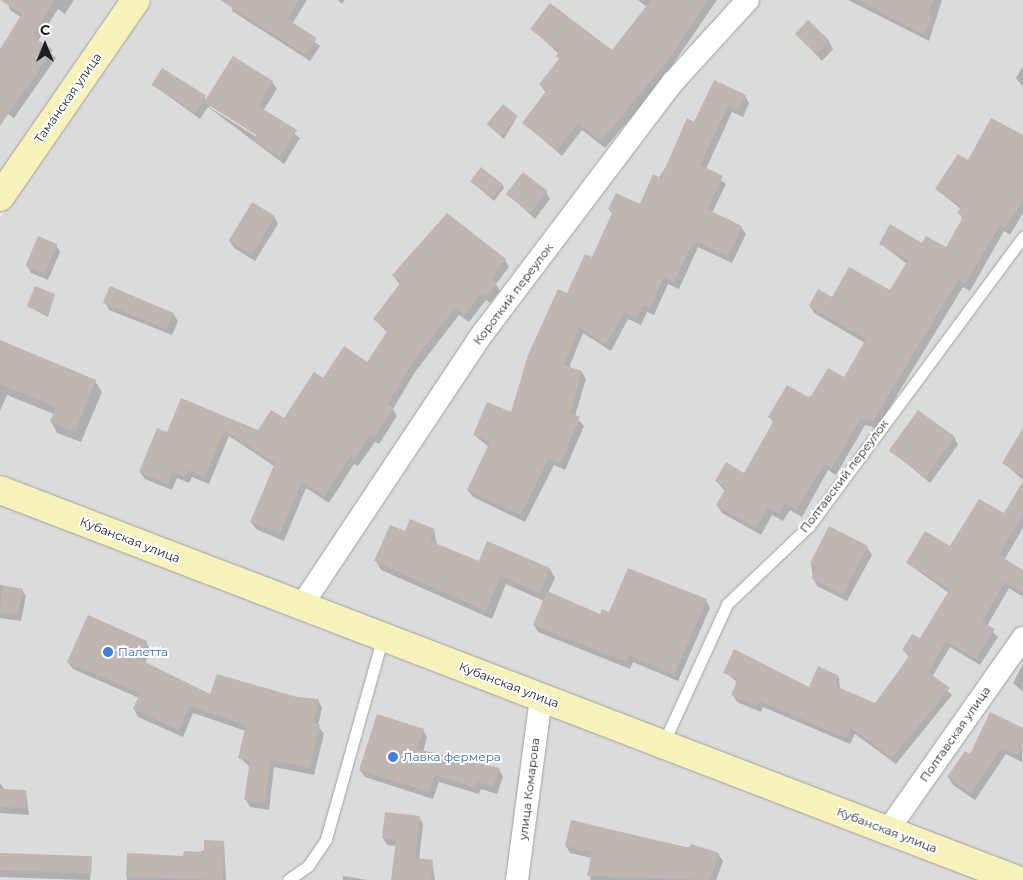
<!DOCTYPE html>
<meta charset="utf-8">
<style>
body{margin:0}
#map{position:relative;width:1023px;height:880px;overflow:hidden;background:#efeae4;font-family:Montserrat,sans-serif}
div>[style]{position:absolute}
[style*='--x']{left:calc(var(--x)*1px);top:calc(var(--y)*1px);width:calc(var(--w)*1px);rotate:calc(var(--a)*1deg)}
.residential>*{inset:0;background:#dcdbdb}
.shadow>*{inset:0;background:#0003;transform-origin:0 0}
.building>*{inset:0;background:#bfb5b1;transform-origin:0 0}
.roads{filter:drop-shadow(0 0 1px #9f9f9f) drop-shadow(0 0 1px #9f9f9f)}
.lane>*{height:11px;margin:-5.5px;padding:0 5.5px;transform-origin:5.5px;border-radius:5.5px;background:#fff}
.street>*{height:22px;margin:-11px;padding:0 11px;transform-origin:11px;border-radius:11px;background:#fff}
.secondary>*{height:28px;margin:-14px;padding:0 14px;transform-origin:14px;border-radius:14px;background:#f7f2ba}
.dots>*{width:14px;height:14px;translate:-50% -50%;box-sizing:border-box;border:2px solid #fff;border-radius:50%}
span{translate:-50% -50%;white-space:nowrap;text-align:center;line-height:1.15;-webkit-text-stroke:4px #fff;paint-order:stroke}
.street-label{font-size:12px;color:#1e1e1e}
.shop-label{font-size:12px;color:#366cbe}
.left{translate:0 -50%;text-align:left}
.north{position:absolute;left:20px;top:20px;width:50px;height:50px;-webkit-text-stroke:4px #fff;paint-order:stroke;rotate:0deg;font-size:14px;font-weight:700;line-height:20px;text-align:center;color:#1e1e1e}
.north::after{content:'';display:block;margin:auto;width:18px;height:22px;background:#1e1e1e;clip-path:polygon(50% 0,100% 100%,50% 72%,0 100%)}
</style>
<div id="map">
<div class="residential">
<i style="clip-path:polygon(0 0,118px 0,0 174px)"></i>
<i style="clip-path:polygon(153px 0,1023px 0,1023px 872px,0 474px,0 218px)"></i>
<i style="clip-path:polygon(0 503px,980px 880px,0 880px)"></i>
</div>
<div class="shadow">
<i style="clip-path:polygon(7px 0,74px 0,65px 14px,58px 9px,38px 41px,56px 58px,14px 118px,2px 110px,0 114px,0 51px,22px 18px,10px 10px)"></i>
<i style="clip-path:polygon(231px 0,307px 0,292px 24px,320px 46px,310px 61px,232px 11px)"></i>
<i style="clip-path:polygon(338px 0,345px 0,342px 4px)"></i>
<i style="clip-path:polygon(638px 0,717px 0,660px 83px,605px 148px,582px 130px,562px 156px,524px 123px,546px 93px,540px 84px,560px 60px,559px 54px,532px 29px,612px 52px,647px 7px)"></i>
<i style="clip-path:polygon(848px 0,942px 0,929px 41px)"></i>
<i style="clip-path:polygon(797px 34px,829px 42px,833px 49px,822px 61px)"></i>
<i style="clip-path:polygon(1023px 66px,1023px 87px,1016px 78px)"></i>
<i style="clip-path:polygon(evenodd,272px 82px,277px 89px,263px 111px,300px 138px,284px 164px,208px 107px,200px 119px,153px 85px,207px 99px,272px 82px,211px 105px,262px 138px,261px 140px,209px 107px,211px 105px)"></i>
<i style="clip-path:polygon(745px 96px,749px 103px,743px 117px,732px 112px,706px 169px,726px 184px,712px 213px,741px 227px,746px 234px,732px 263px,698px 247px,679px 289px,668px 284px,654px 315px,647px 312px,641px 325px,628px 319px,611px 351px,583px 333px,569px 368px,582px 372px,586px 379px,575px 416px,584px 426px,565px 470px,554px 465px,525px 522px,473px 497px,468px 490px,489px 447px,474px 435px,512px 414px,567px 294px,592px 259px,613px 215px,609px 209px,640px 206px,695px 123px)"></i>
<i style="clip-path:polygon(517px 117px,504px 139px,488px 125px)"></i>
<i style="clip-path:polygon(1023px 137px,1023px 213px,1010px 235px,1004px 231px,970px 291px,963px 287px,877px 428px,865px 425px,836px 475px,828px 470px,802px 517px,790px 510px,783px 521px,772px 515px,761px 535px,722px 513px,717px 505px,725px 491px,716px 481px,745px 474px,774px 424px,770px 417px,844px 379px,865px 343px,814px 313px,810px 306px,890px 292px,907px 264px,881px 244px,946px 249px,962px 221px,961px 209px,936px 189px,968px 162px)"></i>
<i style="clip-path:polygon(471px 181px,502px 184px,504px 188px,494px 201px)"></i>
<i style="clip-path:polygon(546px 192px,550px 199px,535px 219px,508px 194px)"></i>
<i style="clip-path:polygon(274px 216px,278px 224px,255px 261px,234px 248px,229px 240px)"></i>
<i style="clip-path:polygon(56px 245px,60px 252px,48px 280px,31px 273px,27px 266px)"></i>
<i style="clip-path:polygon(505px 260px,509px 267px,496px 284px,500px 291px,490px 303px,486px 300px,469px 322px,459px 315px,415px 372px,393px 409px,397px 416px,379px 444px,375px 442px,358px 466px,354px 464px,329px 503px,306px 488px,284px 541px,256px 529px,251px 522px,274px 466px,229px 436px,209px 484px,192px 477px,189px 483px,177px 478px,172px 490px,145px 479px,140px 472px,168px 434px,182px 400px,258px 431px,284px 420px,323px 380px,368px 364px,388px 333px,374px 319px,400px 285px,393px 275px)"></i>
<i style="clip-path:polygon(54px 295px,48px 317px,28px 306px)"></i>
<i style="clip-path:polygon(105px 302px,173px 314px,178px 321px,172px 335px,109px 310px)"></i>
<i style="clip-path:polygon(0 341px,95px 381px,102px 392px,81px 442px,57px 433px,51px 421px,54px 414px,7px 395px,0 411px)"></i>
<i style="clip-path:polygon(1023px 431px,1023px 480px,1004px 463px)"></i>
<i style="clip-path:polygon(954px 437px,958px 445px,930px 483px,892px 451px)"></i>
<i style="clip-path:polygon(1023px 484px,1023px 528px,1004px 560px,1023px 571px,1023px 597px,1009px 588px,987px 626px,998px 637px,980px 665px,950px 647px,932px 677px,952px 695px,896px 764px,855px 734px,850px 744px,763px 707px,761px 712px,737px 702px,733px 695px,738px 683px,725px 672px,810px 689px,839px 677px,840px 690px,875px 705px,909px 658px,904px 650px,920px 640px,949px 593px,907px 563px,951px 548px,1004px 515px)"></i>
<i style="clip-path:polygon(830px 528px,867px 547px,872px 555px,847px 601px,817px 586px,813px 578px,811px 563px)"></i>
<i style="clip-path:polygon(434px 530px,437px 545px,479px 563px,487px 543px,550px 569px,555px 578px,548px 593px,601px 615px,706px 600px,710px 608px,678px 681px,633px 662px,630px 669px,538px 632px,534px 625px,544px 601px,506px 584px,492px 619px,381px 570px,376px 561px,405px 533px)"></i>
<i style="clip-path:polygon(0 585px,22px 590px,26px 596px,21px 621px,0 618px)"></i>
<i style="clip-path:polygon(146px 642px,150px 650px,145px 663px,211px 696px,318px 700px,322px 708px,318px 726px,324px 734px,314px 775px,274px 767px,269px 810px,250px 807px,246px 800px,250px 767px,240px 758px,246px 731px,193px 713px,183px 737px,138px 717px,134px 709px,139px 698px,73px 669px,68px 662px)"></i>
<i style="clip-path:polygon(1023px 664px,1023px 692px,1013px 683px)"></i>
<i style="clip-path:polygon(423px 730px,427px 737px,423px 752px,499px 769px,503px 777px,497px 794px,481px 789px,479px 794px,439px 782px,433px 799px,365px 777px,360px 770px)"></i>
<i style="clip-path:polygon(1023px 730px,1022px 762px,1006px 754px,975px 800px,953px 785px,948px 777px,970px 756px)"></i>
<i style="clip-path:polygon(0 783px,5px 790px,26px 791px,29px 815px,0 813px)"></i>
<i style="clip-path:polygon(419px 817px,423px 824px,419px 860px,432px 862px,435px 880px,392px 880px,397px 846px,387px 845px,383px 838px)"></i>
<i style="clip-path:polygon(572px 822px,718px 854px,723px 861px,716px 880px,590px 880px,592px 858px,570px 853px,566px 846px)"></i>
<i style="clip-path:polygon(224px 842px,226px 880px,127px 880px,128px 854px,185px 858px)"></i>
<i style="left:0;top:854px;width:91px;height:23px;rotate:2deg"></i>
<i style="clip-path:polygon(343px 876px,367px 880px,343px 880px)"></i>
</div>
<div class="building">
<i style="clip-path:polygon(0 0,55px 0,32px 36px,53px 50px,0 126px,0 49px,22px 14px)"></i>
<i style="clip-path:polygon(220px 0,299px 0,287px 19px,317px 38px,306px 55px)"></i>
<i style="clip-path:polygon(651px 0,708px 0,674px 52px,601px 141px,578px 123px,557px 150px,522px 123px,547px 90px,539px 84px,559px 59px,556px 56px,559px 51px,530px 29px,550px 3px,612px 50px)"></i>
<i style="clip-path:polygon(859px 0,934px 0,927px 14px,933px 17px,924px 35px)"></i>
<i style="left:808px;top:20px;width:30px;height:19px;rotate:44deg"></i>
<i style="clip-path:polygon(233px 56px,273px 81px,258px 106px,297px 130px,280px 157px,253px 141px,256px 135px,204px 102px)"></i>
<i style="left:162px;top:68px;width:52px;height:20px;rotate:32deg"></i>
<i style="clip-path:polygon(714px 80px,746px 95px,738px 111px,728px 106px,700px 165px,723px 176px,707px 209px,742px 226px,728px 256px,694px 241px,674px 282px,664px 277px,650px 308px,643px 305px,637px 318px,624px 312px,606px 345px,579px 327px,564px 365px,582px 371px,570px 413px,580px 417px,561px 463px,549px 458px,521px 515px,467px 490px,490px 442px,473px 435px,487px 402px,511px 412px,528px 355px,558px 289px,567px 293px,585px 254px,592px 257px,613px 211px,608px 209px,616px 193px,640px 204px,653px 174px,661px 178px,687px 118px,694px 122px)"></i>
<i style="left:503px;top:104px;width:19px;height:26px;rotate:39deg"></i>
<i style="clip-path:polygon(991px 118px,1023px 135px,1023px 201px,1005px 228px,1000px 225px,965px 284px,958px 280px,873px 421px,861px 418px,832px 468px,824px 464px,797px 510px,785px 503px,779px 514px,768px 508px,756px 528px,716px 505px,726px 488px,715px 481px,726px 462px,744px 473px,774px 420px,768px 417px,787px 385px,810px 398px,828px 368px,844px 377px,866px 339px,809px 306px,818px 289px,832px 297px,849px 267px,890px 290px,908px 260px,879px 244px,890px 224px,922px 243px,926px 236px,946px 247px,963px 217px,957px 213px,961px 206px,935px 189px,958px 154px,968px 160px)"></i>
<i style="left:481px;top:167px;width:28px;height:18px;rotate:38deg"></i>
<i style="left:523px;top:172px;width:31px;height:28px;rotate:38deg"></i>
<i style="left:252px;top:202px;width:27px;height:45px;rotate:31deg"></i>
<i style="clip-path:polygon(447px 213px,506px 259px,491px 278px,497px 283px,486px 296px,481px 293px,464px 315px,455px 308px,411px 365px,388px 404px,394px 408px,374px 437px,370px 435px,354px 460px,350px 457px,324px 496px,302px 481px,280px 534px,250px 522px,275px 463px,224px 430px,205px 477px,188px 470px,185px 477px,173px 472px,168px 484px,139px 472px,157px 428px,167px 432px,181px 398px,258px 430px,271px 410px,284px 418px,314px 372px,323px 378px,344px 346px,367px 362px,388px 330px,373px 319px,401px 282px,392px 275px)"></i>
<i style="left:38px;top:236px;width:21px;height:32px;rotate:23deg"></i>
<i style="left:35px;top:286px;width:22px;height:22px;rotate:22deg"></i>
<i style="left:110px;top:286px;width:69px;height:18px;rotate:23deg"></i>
<i style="clip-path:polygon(0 340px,96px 380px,75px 432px,50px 422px,56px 407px,0 384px)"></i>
<i style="left:918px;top:410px;width:46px;height:50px;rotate:36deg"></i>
<i style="clip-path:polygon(1023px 428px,1023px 476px,1002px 463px)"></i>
<i style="clip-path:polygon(1023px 481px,1023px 515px,999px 555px,1023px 570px,1023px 593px,1005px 582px,982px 622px,995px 629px,976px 659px,946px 641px,928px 672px,950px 688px,892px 758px,851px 728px,846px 738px,760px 701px,757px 706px,731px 695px,738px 679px,723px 673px,734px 649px,809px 687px,818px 666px,839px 676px,835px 686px,875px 703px,910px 655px,902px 650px,912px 634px,920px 638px,950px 589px,906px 563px,925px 531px,950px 546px,979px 499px,1004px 513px)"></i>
<i style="clip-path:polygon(410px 519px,435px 529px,430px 541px,479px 561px,487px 541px,550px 568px,540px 593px,501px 576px,486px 611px,374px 561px,390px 525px,405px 531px)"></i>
<i style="clip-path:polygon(829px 526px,868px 546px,843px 595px,811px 578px,817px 567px,810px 563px)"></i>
<i style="clip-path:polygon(628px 568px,707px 599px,674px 675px,629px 655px,626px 662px,533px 625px,547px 591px,600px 614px,602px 609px,609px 612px)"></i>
<i style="clip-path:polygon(2px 585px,23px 589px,18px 615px,0 612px)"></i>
<i style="clip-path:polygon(88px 615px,147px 641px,139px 659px,210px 694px,217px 674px,297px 697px,319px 699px,313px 723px,320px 725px,310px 768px,270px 760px,265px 803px,244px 800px,250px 761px,238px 758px,246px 725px,189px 706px,179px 730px,133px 709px,140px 693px,67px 662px)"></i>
<i style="clip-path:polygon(990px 712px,1023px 728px,1023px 745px,1018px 755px,1002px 748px,970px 793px,947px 777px,965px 751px,970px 754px)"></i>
<i style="clip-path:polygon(377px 714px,424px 729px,417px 749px,500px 768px,493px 787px,477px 782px,475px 788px,435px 775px,429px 792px,359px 770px)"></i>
<i style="left:0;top:789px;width:26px;height:18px;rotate:2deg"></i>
<i style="clip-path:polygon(385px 812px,420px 816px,415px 858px,433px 860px,431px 880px,391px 880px,396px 840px,382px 838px)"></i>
<i style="clip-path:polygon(571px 820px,689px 848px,691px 844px,719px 853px,710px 880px,587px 876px,592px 852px,565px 846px)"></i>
<i style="clip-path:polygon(204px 840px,224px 841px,223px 880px,126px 877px,127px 853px,183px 856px,184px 851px,204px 852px)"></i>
<i style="left:0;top:853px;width:92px;height:17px;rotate:2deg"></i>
</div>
<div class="roads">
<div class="lane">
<i style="--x:663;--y:744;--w:154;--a:-65.4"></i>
<i style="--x:727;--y:604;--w:113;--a:-43.6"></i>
<i style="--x:809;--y:526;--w:360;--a:-53.5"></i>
<i style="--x:288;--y:880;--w:24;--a:-35"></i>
<i style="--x:308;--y:866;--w:32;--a:-56"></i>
<i style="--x:326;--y:839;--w:211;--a:-74.3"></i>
</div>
<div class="street">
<i style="--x:302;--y:605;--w:327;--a:-56.4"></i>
<i style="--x:483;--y:333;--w:315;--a:-52.9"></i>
<i style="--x:673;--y:82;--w:111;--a:-47.6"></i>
<i style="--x:888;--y:830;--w:235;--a:-54.9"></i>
<i style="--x:517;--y:880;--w:185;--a:-82.5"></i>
</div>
<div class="secondary">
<i style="--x:0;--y:197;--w:239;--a:-55.4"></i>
<i style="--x:0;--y:490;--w:1089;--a:20.98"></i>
</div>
</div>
<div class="dots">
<i style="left:108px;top:652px;background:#3f7fe0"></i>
<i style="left:393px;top:757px;background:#3f7fe0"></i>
</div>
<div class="street-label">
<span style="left:68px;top:98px;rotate:-55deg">Таманская улица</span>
<span style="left:513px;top:294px;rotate:-53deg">Короткий переулок</span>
<span style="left:844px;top:476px;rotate:-53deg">Полтавский переулок</span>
<span style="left:130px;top:540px;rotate:21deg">Кубанская улица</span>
<span style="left:509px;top:685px;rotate:21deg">Кубанская улица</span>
<span style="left:955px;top:734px;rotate:-55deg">Полтавская улица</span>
<span style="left:529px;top:789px;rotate:-83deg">улица Комарова</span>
<span style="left:887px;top:830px;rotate:21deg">Кубанская улица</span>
</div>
<div class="shop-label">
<span class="left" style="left:118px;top:652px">Палетта</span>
<span class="left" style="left:403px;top:757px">Лавка фермера</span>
</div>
<div class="north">С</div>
</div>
